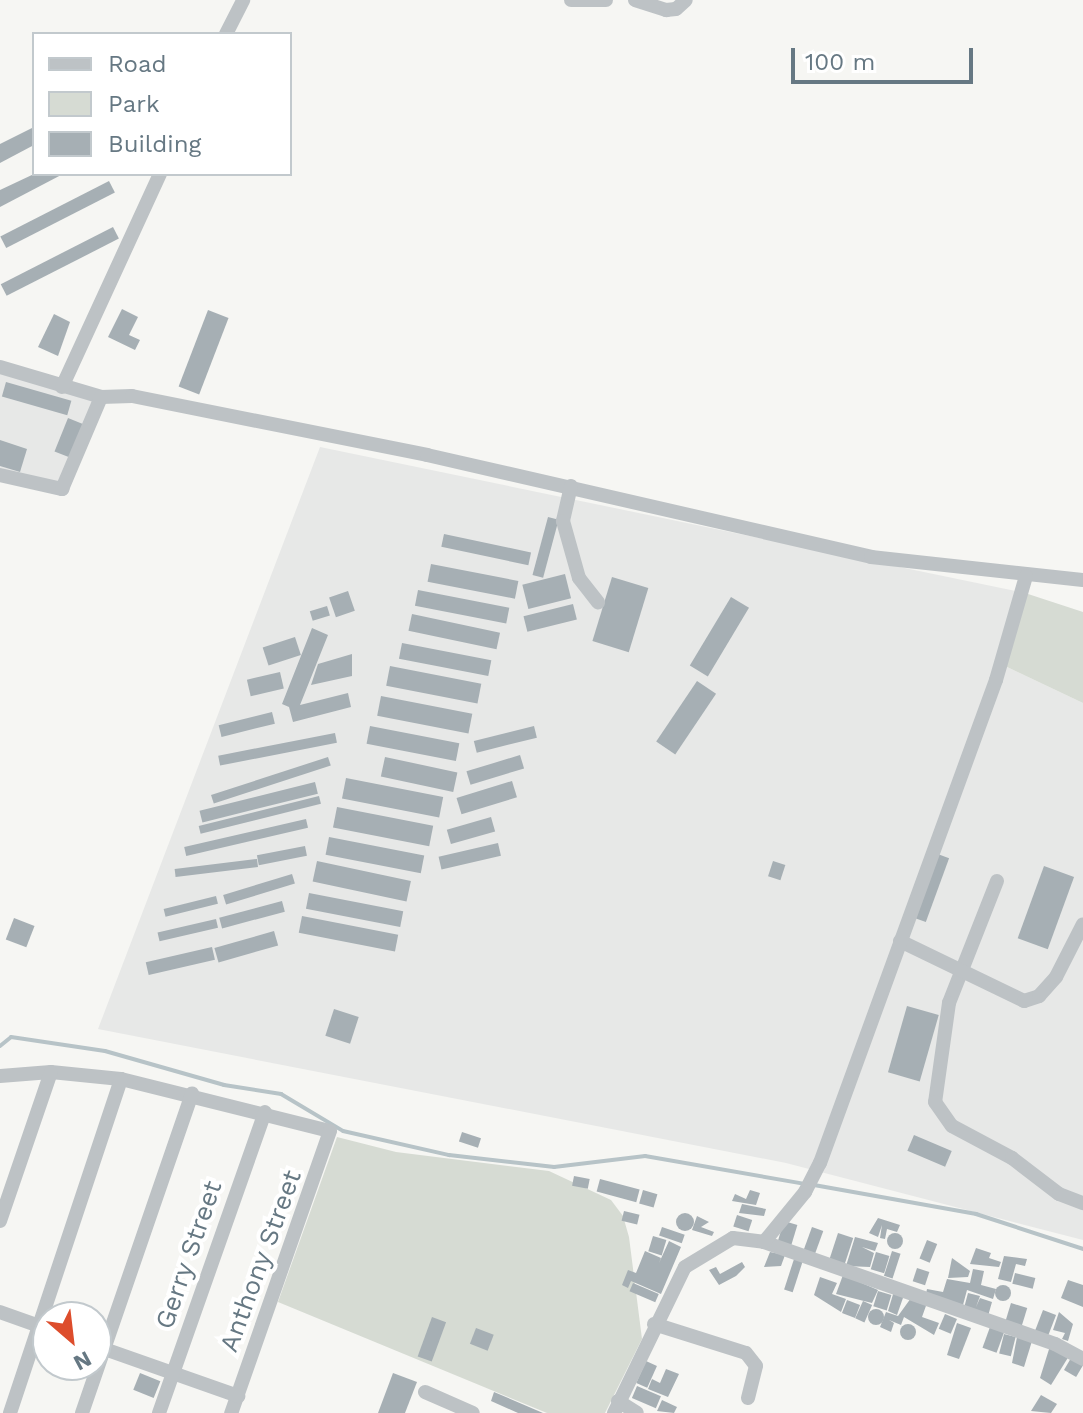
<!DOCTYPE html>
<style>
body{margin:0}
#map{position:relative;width:1083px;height:1413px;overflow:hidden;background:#f6f6f3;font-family:"Work Sans",sans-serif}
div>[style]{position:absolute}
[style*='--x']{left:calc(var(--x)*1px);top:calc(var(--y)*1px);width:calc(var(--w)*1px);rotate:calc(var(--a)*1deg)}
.built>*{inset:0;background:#e7e8e7}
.green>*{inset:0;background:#d6dbd3}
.stream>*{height:4px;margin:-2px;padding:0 2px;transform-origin:2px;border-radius:2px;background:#b7c3c7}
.building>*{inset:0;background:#a6afb4;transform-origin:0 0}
.round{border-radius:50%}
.minor>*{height:14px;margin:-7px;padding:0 7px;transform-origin:7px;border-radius:7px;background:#bdc2c5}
span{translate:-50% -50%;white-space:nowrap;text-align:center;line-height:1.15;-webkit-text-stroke:8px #fff;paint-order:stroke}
.street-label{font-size:26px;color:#667883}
.legend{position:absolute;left:32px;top:32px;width:260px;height:144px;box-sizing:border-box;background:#fff;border:2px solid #c2c9cd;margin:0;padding:10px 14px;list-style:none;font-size:24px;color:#667883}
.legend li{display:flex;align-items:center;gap:16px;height:40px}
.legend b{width:40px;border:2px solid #c2c9cd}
.north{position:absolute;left:32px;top:1301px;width:80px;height:80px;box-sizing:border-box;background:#fff;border:2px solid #c2c9cd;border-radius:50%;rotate:152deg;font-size:22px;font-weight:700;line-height:32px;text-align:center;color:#667883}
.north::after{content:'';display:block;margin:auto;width:28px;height:36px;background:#dd4d2c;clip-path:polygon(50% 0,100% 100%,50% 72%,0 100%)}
.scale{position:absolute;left:791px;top:48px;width:182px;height:36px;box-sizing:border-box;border:4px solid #667883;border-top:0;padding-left:10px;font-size:24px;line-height:28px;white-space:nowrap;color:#667883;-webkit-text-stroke:6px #fff;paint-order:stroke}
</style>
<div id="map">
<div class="built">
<i style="clip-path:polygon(0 372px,96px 402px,65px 482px,55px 486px,0 470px)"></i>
<i style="clip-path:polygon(320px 447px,1025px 593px,1003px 665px,1083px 703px,1083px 1240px,786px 1163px,98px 1029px)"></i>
</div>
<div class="green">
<i style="clip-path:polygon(1025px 593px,1083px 612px,1083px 703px,1003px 665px)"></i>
<i style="clip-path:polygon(337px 1137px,396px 1152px,549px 1171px,611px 1200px,623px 1216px,629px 1237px,642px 1339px,605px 1413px,547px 1413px,278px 1302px)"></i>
</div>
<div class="stream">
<i style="--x:0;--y:1046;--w:14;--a:-39"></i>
<i style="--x:11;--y:1037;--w:95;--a:8.5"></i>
<i style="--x:105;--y:1051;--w:124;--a:15.9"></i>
<i style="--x:224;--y:1085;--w:58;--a:9"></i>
<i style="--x:281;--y:1094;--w:72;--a:30.8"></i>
<i style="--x:343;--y:1131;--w:109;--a:12.8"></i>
<i style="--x:449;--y:1155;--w:106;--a:6.5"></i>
<i style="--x:554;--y:1167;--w:92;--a:-6.9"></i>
<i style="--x:645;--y:1156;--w:162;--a:9.9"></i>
<i style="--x:814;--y:1185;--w:165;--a:10.1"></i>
<i style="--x:976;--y:1214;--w:113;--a:18.1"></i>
</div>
<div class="building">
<i style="clip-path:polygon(34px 127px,34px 145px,0 163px,0 144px)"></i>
<i style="clip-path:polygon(34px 174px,63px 174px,0 207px,0 190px)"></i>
<i style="left:109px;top:181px;width:13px;height:122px;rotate:63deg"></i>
<i style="left:113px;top:227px;width:13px;height:126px;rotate:63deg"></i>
<i style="clip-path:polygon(122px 309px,138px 317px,129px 335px,140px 340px,135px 350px,108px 337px)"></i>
<i style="left:208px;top:310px;width:22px;height:82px;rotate:21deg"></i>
<i style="clip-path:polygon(54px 314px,70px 322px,58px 356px,38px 347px)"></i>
<i style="left:6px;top:382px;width:68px;height:15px;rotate:16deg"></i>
<i style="left:68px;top:418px;width:18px;height:36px;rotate:22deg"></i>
<i style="clip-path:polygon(0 440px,27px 449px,20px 472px,0 466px)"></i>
<i style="left:548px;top:517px;width:11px;height:60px;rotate:15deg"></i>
<i style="left:444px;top:534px;width:89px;height:13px;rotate:12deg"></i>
<i style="left:431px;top:564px;width:89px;height:18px;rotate:11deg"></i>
<i style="left:565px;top:574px;width:25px;height:44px;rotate:76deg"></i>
<i style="left:612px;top:577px;width:38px;height:67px;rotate:17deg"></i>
<i style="left:418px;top:590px;width:93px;height:16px;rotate:11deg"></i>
<i style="left:348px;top:591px;width:21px;height:20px;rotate:71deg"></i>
<i style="left:731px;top:597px;width:21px;height:80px;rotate:31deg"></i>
<i style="left:573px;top:604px;width:16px;height:51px;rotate:76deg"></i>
<i style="left:327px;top:606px;width:10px;height:18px;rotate:73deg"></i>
<i style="left:412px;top:614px;width:90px;height:17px;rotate:12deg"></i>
<i style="clip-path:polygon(312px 628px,328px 635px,300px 705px,348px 693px,351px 707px,293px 722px,289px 707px,282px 704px)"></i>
<i style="left:295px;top:637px;width:19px;height:34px;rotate:72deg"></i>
<i style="left:402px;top:643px;width:91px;height:16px;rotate:11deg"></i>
<i style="clip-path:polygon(352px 654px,352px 676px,311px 685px,318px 664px)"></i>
<i style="left:390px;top:666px;width:93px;height:20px;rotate:11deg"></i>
<i style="left:280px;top:672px;width:17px;height:34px;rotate:77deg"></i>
<i style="left:697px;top:681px;width:23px;height:73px;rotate:34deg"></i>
<i style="left:381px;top:696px;width:93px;height:20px;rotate:11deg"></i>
<i style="left:272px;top:712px;width:12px;height:55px;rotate:76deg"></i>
<i style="left:370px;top:726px;width:91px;height:18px;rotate:11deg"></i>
<i style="left:534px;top:726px;width:12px;height:62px;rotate:76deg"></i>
<i style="left:335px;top:733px;width:10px;height:119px;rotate:79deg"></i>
<i style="left:520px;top:755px;width:14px;height:56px;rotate:73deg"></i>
<i style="left:328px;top:757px;width:9px;height:123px;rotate:72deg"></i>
<i style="left:385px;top:757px;width:74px;height:20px;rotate:12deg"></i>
<i style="left:346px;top:778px;width:99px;height:21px;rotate:11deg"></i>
<i style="left:512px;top:781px;width:17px;height:58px;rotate:73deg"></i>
<i style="left:315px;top:782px;width:12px;height:119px;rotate:76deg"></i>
<i style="left:319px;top:796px;width:8px;height:124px;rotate:76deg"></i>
<i style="left:337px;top:807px;width:98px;height:21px;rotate:11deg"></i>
<i style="left:491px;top:817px;width:15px;height:46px;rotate:74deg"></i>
<i style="left:306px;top:819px;width:9px;height:125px;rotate:77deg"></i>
<i style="left:329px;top:837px;width:97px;height:18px;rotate:11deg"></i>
<i style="left:498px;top:843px;width:13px;height:61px;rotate:77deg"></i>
<i style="left:305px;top:846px;width:10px;height:49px;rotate:79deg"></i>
<i style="left:935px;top:853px;width:15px;height:68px;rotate:20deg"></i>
<i style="left:257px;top:859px;width:8px;height:83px;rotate:83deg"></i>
<i style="left:317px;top:861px;width:96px;height:21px;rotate:12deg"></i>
<i style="left:773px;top:861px;width:13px;height:16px;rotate:18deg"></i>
<i style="left:1044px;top:866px;width:32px;height:77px;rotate:20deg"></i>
<i style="left:292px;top:874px;width:10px;height:72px;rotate:73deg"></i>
<i style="left:309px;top:893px;width:96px;height:16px;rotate:11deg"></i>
<i style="left:216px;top:896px;width:8px;height:54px;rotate:76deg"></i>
<i style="left:282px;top:901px;width:11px;height:65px;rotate:75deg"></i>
<i style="left:302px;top:916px;width:98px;height:17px;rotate:11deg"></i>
<i style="left:14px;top:918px;width:22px;height:23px;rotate:21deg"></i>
<i style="left:216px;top:919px;width:9px;height:60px;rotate:77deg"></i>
<i style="left:274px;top:931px;width:15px;height:62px;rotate:74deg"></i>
<i style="left:212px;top:947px;width:13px;height:68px;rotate:77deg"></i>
<i style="left:907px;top:1006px;width:33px;height:69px;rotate:16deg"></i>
<i style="left:334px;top:1009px;width:26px;height:28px;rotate:18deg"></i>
<i style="left:462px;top:1132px;width:20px;height:10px;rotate:18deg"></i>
<i style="left:914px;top:1135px;width:41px;height:17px;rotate:23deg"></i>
<i style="left:574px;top:1176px;width:16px;height:10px;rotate:11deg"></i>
<i style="left:600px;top:1179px;width:41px;height:13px;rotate:15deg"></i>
<i style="left:643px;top:1190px;width:15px;height:14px;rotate:16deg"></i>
<i style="clip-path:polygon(750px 1190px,760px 1193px,756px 1205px,732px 1201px,735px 1194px,746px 1199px)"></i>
<i style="clip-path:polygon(742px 1204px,766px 1209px,764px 1216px,739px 1213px)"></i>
<i style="left:624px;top:1211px;width:16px;height:10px;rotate:14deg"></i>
<i class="round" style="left:676px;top:1213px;width:18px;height:18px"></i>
<i style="left:737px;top:1215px;width:16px;height:12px;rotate:18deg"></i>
<i style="clip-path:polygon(697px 1216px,709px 1222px,701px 1227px,714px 1232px,712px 1236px,692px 1230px)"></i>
<i style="clip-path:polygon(878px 1218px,900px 1225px,897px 1232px,887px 1229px,885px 1239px,880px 1238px,882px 1225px,878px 1237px,869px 1233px)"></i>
<i style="left:784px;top:1221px;width:14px;height:21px;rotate:17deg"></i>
<i style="left:662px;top:1227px;width:24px;height:9px;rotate:19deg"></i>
<i style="left:812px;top:1227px;width:12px;height:26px;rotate:20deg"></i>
<i style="left:838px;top:1233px;width:16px;height:30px;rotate:18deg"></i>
<i class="round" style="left:887px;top:1233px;width:16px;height:16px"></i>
<i style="left:653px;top:1236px;width:14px;height:16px;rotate:17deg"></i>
<i style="clip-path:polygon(855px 1237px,878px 1243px,875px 1251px,862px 1247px,874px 1253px,870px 1267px,846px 1266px)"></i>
<i style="left:927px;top:1240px;width:11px;height:20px;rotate:22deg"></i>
<i style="clip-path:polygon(669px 1241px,681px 1247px,661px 1294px,631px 1281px,628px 1288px,622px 1285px,628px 1270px,636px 1273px,645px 1251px,661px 1258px,659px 1263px)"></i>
<i style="clip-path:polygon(976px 1248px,991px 1253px,989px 1258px,1001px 1262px,999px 1267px,970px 1264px)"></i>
<i style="left:892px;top:1251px;width:9px;height:26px;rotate:18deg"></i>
<i style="clip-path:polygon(770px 1252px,785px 1255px,781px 1266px,764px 1267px)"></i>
<i style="left:876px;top:1252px;width:14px;height:18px;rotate:17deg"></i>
<i style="clip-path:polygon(1004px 1256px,1027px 1259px,1025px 1266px,1016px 1264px,1011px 1282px,998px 1279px)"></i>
<i style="clip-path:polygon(952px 1258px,970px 1271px,968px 1277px,948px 1278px)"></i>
<i style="left:794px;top:1259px;width:9px;height:32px;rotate:18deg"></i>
<i style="clip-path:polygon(742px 1262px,745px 1267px,736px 1276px,719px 1285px,709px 1270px,716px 1267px,720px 1274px)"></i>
<i style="left:917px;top:1268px;width:13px;height:14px;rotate:18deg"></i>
<i style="clip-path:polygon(973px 1269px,984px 1271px,981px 1285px,996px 1289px,993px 1299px,967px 1290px,963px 1305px,926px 1294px,927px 1289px,943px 1292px,947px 1279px,970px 1283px)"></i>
<i style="left:1015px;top:1273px;width:21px;height:11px;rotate:14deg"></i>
<i style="clip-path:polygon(843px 1275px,878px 1290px,872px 1303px,836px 1294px)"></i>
<i style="clip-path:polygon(820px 1277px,837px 1283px,832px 1294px,846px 1299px,841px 1312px,814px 1295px)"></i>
<i style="clip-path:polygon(1068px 1280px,1083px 1285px,1083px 1307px,1061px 1298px)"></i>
<i style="left:633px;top:1283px;width:28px;height:9px;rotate:23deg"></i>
<i class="round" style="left:995px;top:1285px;width:16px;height:16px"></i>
<i style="left:878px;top:1291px;width:14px;height:16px;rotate:17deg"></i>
<i style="clip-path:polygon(894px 1291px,904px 1295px,897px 1315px,888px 1311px)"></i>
<i style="clip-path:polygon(968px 1293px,980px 1296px,976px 1307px,980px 1298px,992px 1302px,988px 1316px,964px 1308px)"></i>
<i style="clip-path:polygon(911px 1298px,927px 1303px,922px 1317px,939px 1323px,934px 1335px,904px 1317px,901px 1325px,889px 1320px,894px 1323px,891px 1332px,880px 1327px,886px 1312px,898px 1316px)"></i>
<i style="left:847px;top:1300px;width:14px;height:14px;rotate:21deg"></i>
<i style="left:863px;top:1301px;width:10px;height:19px;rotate:24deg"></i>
<i style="left:1011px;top:1303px;width:17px;height:20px;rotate:17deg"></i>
<i class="round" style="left:868px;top:1309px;width:16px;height:16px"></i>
<i style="left:1043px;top:1310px;width:14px;height:23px;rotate:21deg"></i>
<i style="clip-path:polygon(1059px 1312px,1073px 1324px,1068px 1341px,1062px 1339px,1065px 1333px,1053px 1330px)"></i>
<i style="left:945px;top:1314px;width:13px;height:16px;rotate:23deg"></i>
<i style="left:432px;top:1317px;width:15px;height:42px;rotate:20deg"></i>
<i style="clip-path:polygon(957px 1323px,971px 1328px,959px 1359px,947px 1355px)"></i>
<i class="round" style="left:900px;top:1324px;width:16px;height:16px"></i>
<i style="left:990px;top:1327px;width:15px;height:22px;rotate:20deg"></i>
<i style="left:476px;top:1328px;width:19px;height:17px;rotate:21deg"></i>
<i style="left:1004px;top:1334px;width:12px;height:20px;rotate:14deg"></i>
<i style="clip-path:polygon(1017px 1337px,1032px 1341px,1024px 1367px,1012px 1363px)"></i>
<i style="clip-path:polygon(1050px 1346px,1069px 1356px,1051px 1385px,1040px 1378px)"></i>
<i style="left:1071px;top:1358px;width:14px;height:14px;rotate:30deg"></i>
<i style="left:646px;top:1361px;width:12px;height:24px;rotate:24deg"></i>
<i style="clip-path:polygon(666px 1369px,679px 1374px,668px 1397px,648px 1389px,652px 1379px,660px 1383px)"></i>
<i style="left:140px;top:1373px;width:22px;height:18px;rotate:22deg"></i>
<i style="clip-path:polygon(393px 1373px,417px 1382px,405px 1413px,378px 1413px)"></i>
<i style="left:637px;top:1386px;width:26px;height:13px;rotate:23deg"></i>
<i style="clip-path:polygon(494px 1392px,543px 1413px,518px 1413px,491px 1401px)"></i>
<i style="clip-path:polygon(1041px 1395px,1057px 1404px,1051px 1413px,1031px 1411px)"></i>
<i style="clip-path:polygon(662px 1400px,677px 1407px,674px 1413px,657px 1411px)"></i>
</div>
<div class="minor">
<i style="--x:571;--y:0;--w:35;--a:0"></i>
<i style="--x:635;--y:0;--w:33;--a:18"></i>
<i style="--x:666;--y:10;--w:10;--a:-6"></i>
<i style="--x:676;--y:9;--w:13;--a:-42"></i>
<i style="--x:226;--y:34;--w:38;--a:-63"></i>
<i style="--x:0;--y:367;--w:105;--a:16.5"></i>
<i style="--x:101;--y:397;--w:31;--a:-2"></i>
<i style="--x:132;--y:396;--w:301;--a:11.3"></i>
<i style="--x:427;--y:455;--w:456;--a:12.9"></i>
<i style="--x:871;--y:557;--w:213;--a:6.2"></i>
<i style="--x:62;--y:387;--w:234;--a:-65.3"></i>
<i style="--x:0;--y:475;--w:64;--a:12.7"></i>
<i style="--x:62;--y:489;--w:100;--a:-67"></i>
<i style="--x:571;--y:486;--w:36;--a:103"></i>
<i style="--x:563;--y:521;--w:59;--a:74.3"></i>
<i style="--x:579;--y:578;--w:31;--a:52"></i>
<i style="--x:997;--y:881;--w:131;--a:111.5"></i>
<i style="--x:949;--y:1003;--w:100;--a:98"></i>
<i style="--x:935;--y:1102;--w:29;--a:55"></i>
<i style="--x:952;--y:1126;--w:68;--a:28.1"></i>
<i style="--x:1012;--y:1158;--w:59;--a:37.5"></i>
<i style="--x:1059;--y:1194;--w:26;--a:21"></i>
<i style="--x:900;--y:941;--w:138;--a:25.8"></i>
<i style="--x:1024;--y:1001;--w:16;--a:-18"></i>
<i style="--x:1039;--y:996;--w:25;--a:-48"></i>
<i style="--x:1056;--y:977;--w:59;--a:-63"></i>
<i style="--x:0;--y:1076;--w:51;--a:-4.5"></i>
<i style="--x:51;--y:1072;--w:70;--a:5.7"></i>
<i style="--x:121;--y:1079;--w:215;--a:14"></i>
<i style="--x:330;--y:1131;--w:299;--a:109.3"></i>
<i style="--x:0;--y:1221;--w:157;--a:-71.1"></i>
<i style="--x:764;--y:1242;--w:308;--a:19.3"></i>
<i style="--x:1055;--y:1344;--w:32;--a:28"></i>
<i style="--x:0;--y:1312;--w:48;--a:19.6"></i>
<i style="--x:654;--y:1324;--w:96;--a:17.5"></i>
<i style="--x:746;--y:1353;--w:16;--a:52"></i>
<i style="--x:756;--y:1366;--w:33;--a:104"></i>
<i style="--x:96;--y:1346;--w:151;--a:19.4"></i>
<i style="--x:425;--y:1392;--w:52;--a:23.6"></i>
<i style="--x:618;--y:1401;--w:22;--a:32"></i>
<i style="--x:10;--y:1413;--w:352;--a:-71.6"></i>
<i style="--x:82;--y:1413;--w:338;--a:-71"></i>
<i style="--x:159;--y:1413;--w:319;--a:-70.6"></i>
<i style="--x:614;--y:1413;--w:162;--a:-64.1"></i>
<i style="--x:685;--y:1267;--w:56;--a:-31.1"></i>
<i style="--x:733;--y:1238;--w:31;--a:7"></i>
<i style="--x:764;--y:1242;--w:65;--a:-50.6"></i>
<i style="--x:805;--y:1192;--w:33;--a:-63"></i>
<i style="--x:820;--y:1163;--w:514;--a:-69.98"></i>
<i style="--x:996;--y:680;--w:108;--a:-73.9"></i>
</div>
<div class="street-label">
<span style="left:189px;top:1255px;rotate:-71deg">Gerry Street</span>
<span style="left:261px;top:1261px;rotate:-70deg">Anthony Street</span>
</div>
<ul class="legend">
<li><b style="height:10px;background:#bdc2c5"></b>Road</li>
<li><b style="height:22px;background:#d6dbd3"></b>Park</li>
<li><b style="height:22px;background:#a6afb4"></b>Building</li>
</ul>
<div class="north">N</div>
<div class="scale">100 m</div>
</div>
